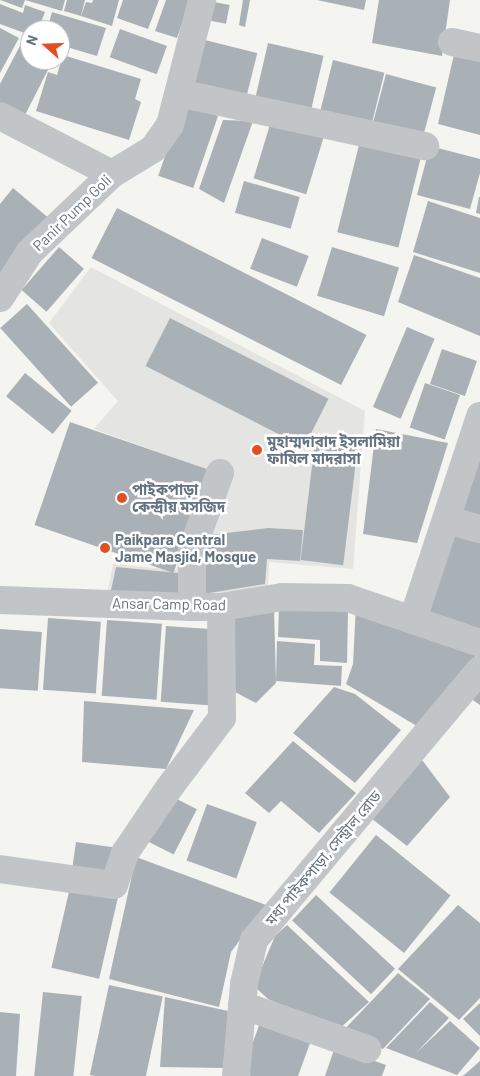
<!DOCTYPE html>
<meta charset="utf-8">
<style>
body{margin:0}
#map{position:relative;width:480px;height:1076px;overflow:hidden;background:#f4f4f0;font-family:Barlow,"Noto Sans Bengali",sans-serif}
div>[style]{position:absolute}
[style*='--x']{left:calc(var(--x)*1px);top:calc(var(--y)*1px);width:calc(var(--w)*1px);rotate:calc(var(--a)*1deg)}
.built>*{inset:0;background:#e4e5e3}
.building>*{inset:0;background:#aab1b6;transform-origin:0 0}
.minor>*{height:28px;margin:-14px;padding:0 14px;transform-origin:14px;border-radius:14px;background:#c1c5c8}
.dots>*{width:14px;height:14px;translate:-50% -50%;box-sizing:border-box;border:2px solid #fff;border-radius:50%}
span{translate:-50% -50%;white-space:nowrap;text-align:center;line-height:1.15;-webkit-text-stroke:5px #fff;paint-order:stroke}
.street-label{font-size:15px;color:#637381}
.poi-label{font-size:15px;color:#637381;font-weight:700}
.left{translate:0 -50%;text-align:left}
.north{position:absolute;left:20px;top:20px;width:50px;height:50px;box-sizing:border-box;background:#fff;border:1px solid #c1c7cd;border-radius:50%;rotate:290deg;font-size:14px;font-weight:700;line-height:20px;text-align:center;color:#637381}
.north::after{content:'';display:block;margin:auto;width:18px;height:22px;background:#e15023;clip-path:polygon(50% 0,100% 100%,50% 72%,0 100%)}
</style>
<div id="map">
<div class="built">
<i style="clip-path:polygon(91px 267px,365px 411px,353px 569px,269px 562px,268px 586px,193px 598px,107px 595px,113px 564px,176px 570px,209px 470px,94px 429px,118px 401px,49px 323px)"></i>
</div>
<div class="building">
<i style="clip-path:polygon(0 0,25px 0,22px 8px)"></i>
<i style="clip-path:polygon(25px 0,65px 0,62px 11px)"></i>
<i style="clip-path:polygon(67px 0,85px 0,81px 16px,64px 11px)"></i>
<i style="clip-path:polygon(93px 0,119px 0,112px 26px,81px 16px,86px 2px,92px 3px)"></i>
<i style="clip-path:polygon(123px 0,159px 0,148px 29px,117px 18px)"></i>
<i style="clip-path:polygon(166px 0,190px 0,177px 38px,155px 31px)"></i>
<i style="clip-path:polygon(243px 0,250px 0,245px 27px,239px 25px)"></i>
<i style="clip-path:polygon(317px 0,366px 0,364px 10px)"></i>
<i style="clip-path:polygon(379px 0,450px 0,442px 56px,372px 43px)"></i>
<i style="left:209px;top:1px;width:21px;height:19px;rotate:11deg"></i>
<i style="clip-path:polygon(0 4px,23px 13px,25px 5px,45px 12px,38px 30px,30px 30px,30px 35px,0 24px)"></i>
<i style="clip-path:polygon(52px 12px,106px 28px,97px 56px,60px 45px,60px 30px,47px 30px)"></i>
<i style="clip-path:polygon(0 28px,19px 38px,0 73px)"></i>
<i style="left:120px;top:29px;width:50px;height:30px;rotate:20deg"></i>
<i style="left:201px;top:39px;width:58px;height:46px;rotate:14deg"></i>
<i style="clip-path:polygon(23px 40px,30px 43px,30px 60px,53px 60px,25px 115px,0 103px,0 84px)"></i>
<i style="left:268px;top:43px;width:57px;height:55px;rotate:13deg"></i>
<i style="clip-path:polygon(455px 50px,480px 56px,480px 135px,438px 124px)"></i>
<i style="clip-path:polygon(63px 55px,141px 79px,135px 99px,141px 102px,129px 140px,36px 111px,48px 72px,57px 75px)"></i>
<i style="left:333px;top:60px;width:53px;height:57px;rotate:14deg"></i>
<i style="left:386px;top:74px;width:52px;height:57px;rotate:15deg"></i>
<i style="left:183px;top:104px;width:37px;height:76px;rotate:19deg"></i>
<i style="left:272px;top:118px;width:55px;height:63px;rotate:17deg"></i>
<i style="clip-path:polygon(223px 120px,253px 121px,224px 203px,199px 189px)"></i>
<i style="left:360px;top:141px;width:63px;height:94px;rotate:14deg"></i>
<i style="clip-path:polygon(430px 146px,480px 159px,480px 173px,470px 209px,417px 195px)"></i>
<i style="left:244px;top:181px;width:58px;height:33px;rotate:16deg"></i>
<i style="clip-path:polygon(13px 188px,51px 220px,5px 276px,0 272px,0 204px)"></i>
<i style="clip-path:polygon(479px 197px,480px 197px,480px 214px,476px 213px)"></i>
<i style="clip-path:polygon(428px 201px,480px 218px,480px 273px,413px 252px)"></i>
<i style="left:117px;top:208px;width:280px;height:56px;rotate:27deg"></i>
<i style="left:262px;top:238px;width:50px;height:33px;rotate:21deg"></i>
<i style="left:59px;top:247px;width:33px;height:57px;rotate:41deg"></i>
<i style="left:332px;top:247px;width:70px;height:51px;rotate:17deg"></i>
<i style="clip-path:polygon(414px 255px,480px 278px,480px 336px,398px 302px)"></i>
<i style="left:27px;top:304px;width:106px;height:36px;rotate:48deg"></i>
<i style="left:170px;top:318px;width:178px;height:54px;rotate:27deg"></i>
<i style="left:407px;top:327px;width:30px;height:87px;rotate:23deg"></i>
<i style="left:442px;top:349px;width:37px;height:37px;rotate:19deg"></i>
<i style="left:25px;top:373px;width:60px;height:30px;rotate:39deg"></i>
<i style="left:425px;top:383px;width:37px;height:47px;rotate:19deg"></i>
<i style="left:70px;top:422px;width:147px;height:109px;rotate:19deg"></i>
<i style="clip-path:polygon(376px 429px,448px 443px,417px 543px,363px 534px)"></i>
<i style="left:315px;top:442px;width:43px;height:119px;rotate:7deg"></i>
<i style="clip-path:polygon(480px 448px,480px 521px,459px 514px)"></i>
<i style="clip-path:polygon(268px 528px,303px 530px,300px 561px,267px 559px,265px 584px,203px 594px,201px 536px)"></i>
<i style="clip-path:polygon(445px 533px,480px 543px,480px 630px,422px 613px)"></i>
<i style="clip-path:polygon(116px 567px,179px 573px,183px 595px,110px 595px)"></i>
<i style="clip-path:polygon(356px 605px,480px 650px,422px 729px,346px 684px,353px 664px)"></i>
<i style="clip-path:polygon(229px 606px,274px 607px,276px 683px,256px 703px,231px 690px)"></i>
<i style="clip-path:polygon(279px 607px,348px 612px,347px 663px,320px 661px,320px 640px,278px 637px)"></i>
<i style="left:48px;top:618px;width:53px;height:72px;rotate:4deg"></i>
<i style="left:107px;top:620px;width:55px;height:76px;rotate:4deg"></i>
<i style="left:166px;top:626px;width:55px;height:76px;rotate:4deg"></i>
<i style="left:0;top:629px;width:42px;height:59px;rotate:4deg"></i>
<i style="clip-path:polygon(277px 641px,315px 644px,314px 665px,342px 666px,341px 686px,276px 681px)"></i>
<i style="clip-path:polygon(480px 685px,480px 705px,470px 698px)"></i>
<i style="clip-path:polygon(334px 687px,355px 694px,401px 730px,355px 783px,293px 733px)"></i>
<i style="clip-path:polygon(84px 701px,194px 710px,166px 769px,82px 762px)"></i>
<i style="clip-path:polygon(293px 741px,356px 793px,319px 833px,281px 801px,269px 813px,245px 793px)"></i>
<i style="clip-path:polygon(419px 756px,450px 797px,407px 846px,367px 815px)"></i>
<i style="left:171px;top:796px;width:29px;height:51px;rotate:27deg"></i>
<i style="left:207px;top:804px;width:53px;height:60px;rotate:20deg"></i>
<i style="left:376px;top:835px;width:96px;height:74px;rotate:39deg"></i>
<i style="left:76px;top:842px;width:41px;height:29px;rotate:8deg"></i>
<i style="clip-path:polygon(136px 857px,266px 905px,231px 952px,219px 1007px,109px 979px)"></i>
<i style="left:71px;top:883px;width:49px;height:87px;rotate:13deg"></i>
<i style="left:316px;top:895px;width:108px;height:35px;rotate:43deg"></i>
<i style="clip-path:polygon(458px 905px,480px 923px,480px 998px,459px 1020px,398px 969px)"></i>
<i style="clip-path:polygon(287px 925px,369px 1002px,338px 1030px,268px 999px,254px 986px,275px 936px)"></i>
<i style="clip-path:polygon(398px 973px,430px 999px,383px 1049px,341px 1033px)"></i>
<i style="left:109px;top:985px;width:55px;height:92px;rotate:12deg"></i>
<i style="left:43px;top:992px;width:39px;height:85px;rotate:6deg"></i>
<i style="clip-path:polygon(165px 997px,228px 1011px,224px 1068px,160px 1067px)"></i>
<i style="clip-path:polygon(430px 1002px,449px 1018px,416px 1053px,450px 1021px,480px 1048px,457px 1075px,386px 1048px)"></i>
<i style="clip-path:polygon(480px 1003px,480px 1036px,463px 1019px)"></i>
<i style="clip-path:polygon(0 1012px,20px 1014px,16px 1076px,0 1076px)"></i>
<i style="clip-path:polygon(262px 1017px,313px 1035px,298px 1076px,251px 1076px,242px 1073px)"></i>
<i style="clip-path:polygon(335px 1047px,386px 1065px,382px 1076px,325px 1076px)"></i>
<i style="clip-path:polygon(480px 1061px,480px 1076px,463px 1076px)"></i>
</div>
<div class="minor">
<i style="--x:452;--y:42;--w:29;--a:12"></i>
<i style="--x:179;--y:93;--w:252;--a:12.2"></i>
<i style="--x:0;--y:116;--w:126;--a:27.4"></i>
<i style="--x:0;--y:298;--w:55;--a:-56.9"></i>
<i style="--x:30;--y:252;--w:113;--a:-43.6"></i>
<i style="--x:112;--y:174;--w:48;--a:-31.4"></i>
<i style="--x:153;--y:149;--w:29;--a:-55"></i>
<i style="--x:170;--y:125;--w:129;--a:-75.6"></i>
<i style="--x:448;--y:520;--w:33;--a:16"></i>
<i style="--x:0;--y:600;--w:192;--a:2.1"></i>
<i style="--x:192;--y:607;--w:29;--a:0"></i>
<i style="--x:221;--y:607;--w:62;--a:-9.3"></i>
<i style="--x:282;--y:597;--w:66;--a:0.9"></i>
<i style="--x:348;--y:598;--w:139;--a:18.8"></i>
<i style="--x:192;--y:607;--w:57;--a:-90"></i>
<i style="--x:192;--y:550;--w:82;--a:-70"></i>
<i style="--x:413;--y:619;--w:214;--a:-71.7"></i>
<i style="--x:0;--y:869;--w:115;--a:8"></i>
<i style="--x:114;--y:885;--w:34;--a:-71"></i>
<i style="--x:125;--y:853;--w:78;--a:-55.9"></i>
<i style="--x:169;--y:788;--w:88;--a:-52.9"></i>
<i style="--x:222;--y:718;--w:111;--a:-90.5"></i>
<i style="--x:242;--y:1005;--w:133;--a:19.4"></i>
<i style="--x:236;--y:1076;--w:92;--a:-85"></i>
<i style="--x:244;--y:984;--w:45;--a:-77.2"></i>
<i style="--x:254;--y:940;--w:352;--a:-50.1"></i>
</div>
<div class="dots">
<i style="left:257px;top:450px;background:#e15023"></i>
<i style="left:122px;top:498px;background:#e15023"></i>
<i style="left:105px;top:548px;background:#e15023"></i>
</div>
<div class="street-label">
<span style="left:72px;top:213px;rotate:-44deg">Panir Pump Goli</span>
<span style="left:169px;top:604px;rotate:1deg">Ansar Camp Road</span>
<span style="left:323px;top:858px;rotate:-50deg">মধ্য পাইকপাড়া, সেন্ট্রাল রোড</span>
</div>
<div class="poi-label">
<span class="left" style="left:267px;top:450px">মুহাম্মদাবাদ ইসলামিয়া<br>ফাযিল মাদরাসা</span>
<span class="left" style="left:132px;top:498px">পাইকপাড়া<br>কেন্দ্রীয় মসজিদ</span>
<span class="left" style="left:115px;top:548px">Paikpara Central<br>Jame Masjid, Mosque</span>
</div>
<div class="north">N</div>
</div>
